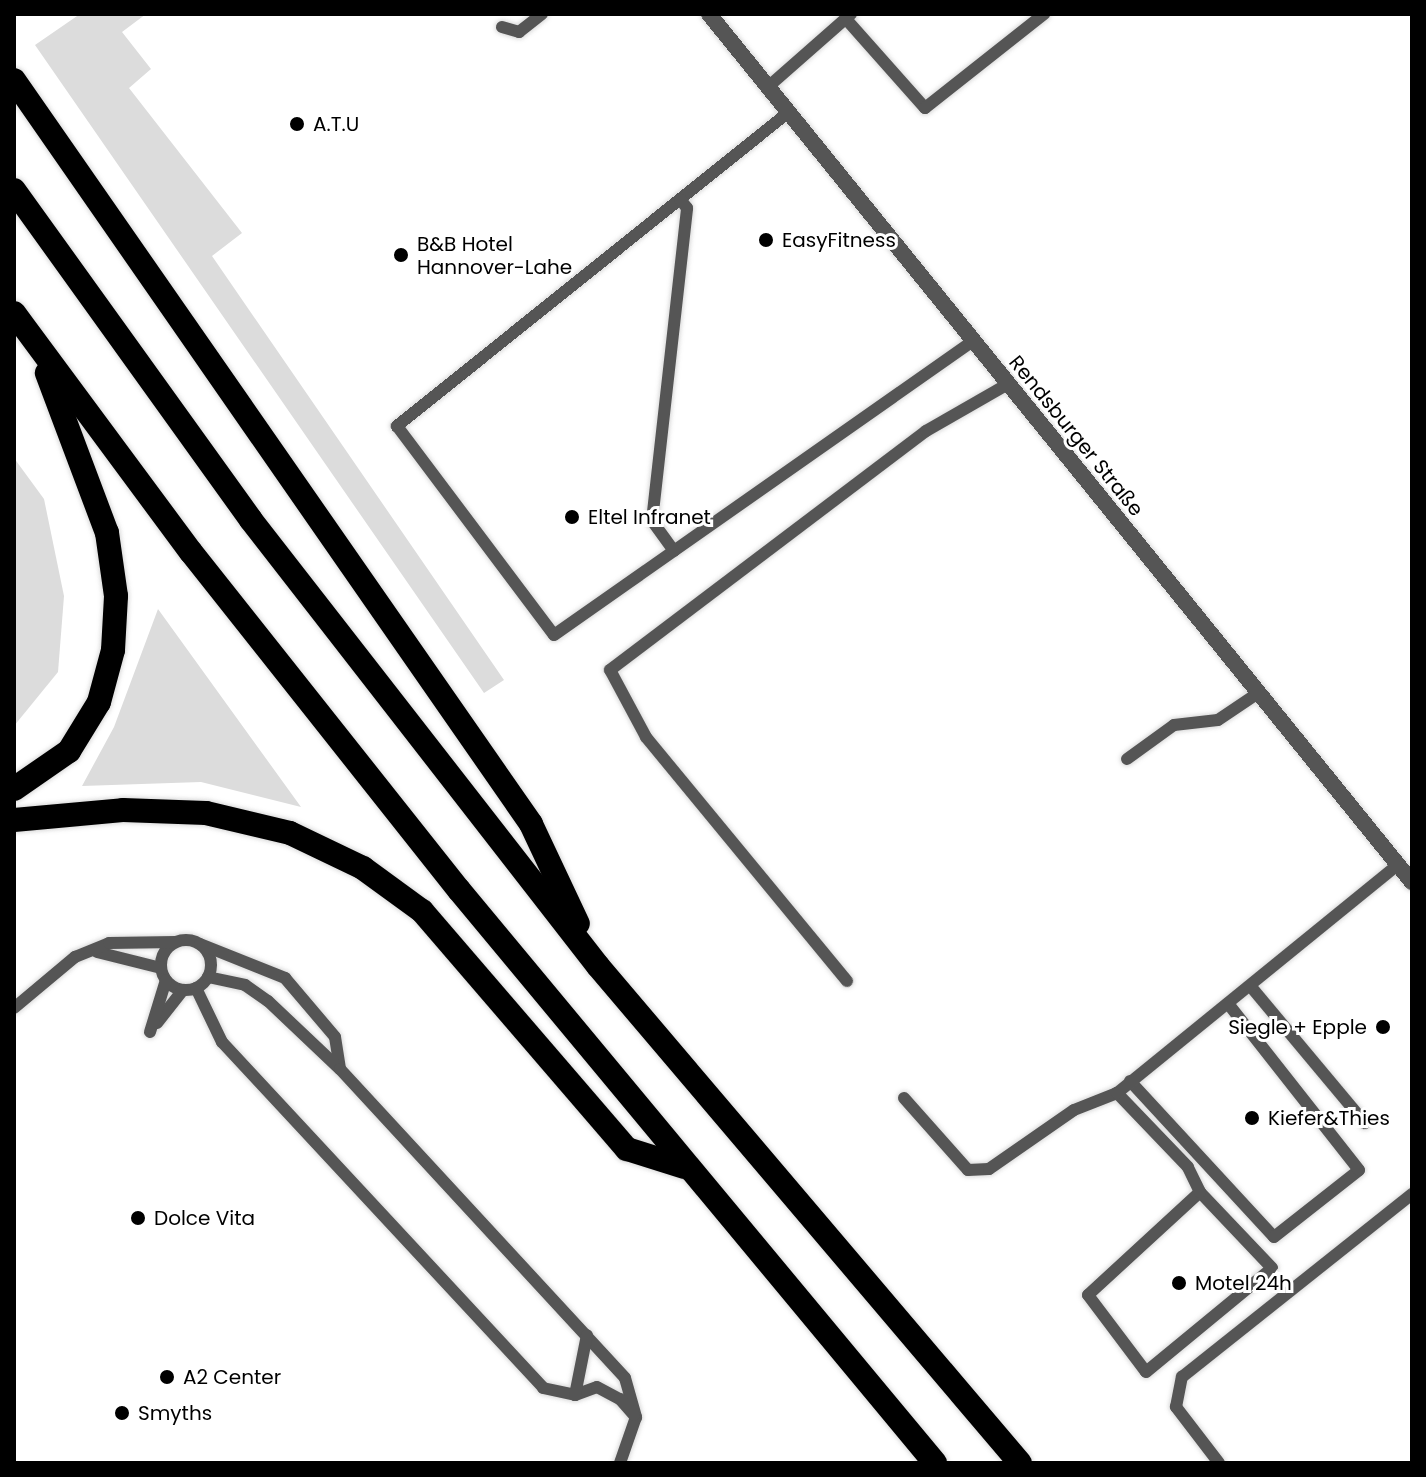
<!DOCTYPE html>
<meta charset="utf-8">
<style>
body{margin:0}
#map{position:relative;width:1426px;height:1477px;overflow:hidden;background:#fff;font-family:Poppins,sans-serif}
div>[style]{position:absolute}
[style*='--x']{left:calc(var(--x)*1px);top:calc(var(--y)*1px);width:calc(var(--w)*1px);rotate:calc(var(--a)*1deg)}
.green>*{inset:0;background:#dcdcdc}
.roads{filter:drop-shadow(0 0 2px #dbdbdb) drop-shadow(0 0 2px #dbdbdb)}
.service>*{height:12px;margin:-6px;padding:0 6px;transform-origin:6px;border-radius:6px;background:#555}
.service>.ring{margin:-6px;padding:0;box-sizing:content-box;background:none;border:12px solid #555;border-radius:50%}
.minor>*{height:16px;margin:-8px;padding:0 8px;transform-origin:8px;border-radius:8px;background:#555}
.motorway>*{height:24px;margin:-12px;padding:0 12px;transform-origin:12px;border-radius:12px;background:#000}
.dots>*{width:22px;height:22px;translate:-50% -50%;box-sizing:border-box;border:4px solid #fff;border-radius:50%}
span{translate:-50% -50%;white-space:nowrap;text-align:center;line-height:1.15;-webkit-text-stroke:6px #fff;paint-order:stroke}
.poi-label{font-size:20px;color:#000}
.left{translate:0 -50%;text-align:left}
.right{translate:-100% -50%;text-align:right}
.street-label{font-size:20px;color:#000}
.frame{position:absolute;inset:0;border:16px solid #000;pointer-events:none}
</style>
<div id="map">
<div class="green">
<i style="clip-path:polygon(80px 14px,146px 14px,122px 32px,151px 69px,129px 88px,242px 233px,212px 256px,504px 680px,484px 693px,35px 45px)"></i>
<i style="clip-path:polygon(14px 458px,44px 499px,64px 596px,58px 672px,14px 726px)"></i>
<i style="clip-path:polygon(158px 609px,301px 807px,201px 782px,82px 786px,114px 727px)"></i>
</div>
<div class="roads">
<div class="service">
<i style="--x:846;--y:19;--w:119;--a:48.4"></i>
<i style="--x:925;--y:108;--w:152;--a:-38.3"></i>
<i style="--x:502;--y:27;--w:18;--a:16"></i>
<i style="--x:519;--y:32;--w:29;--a:-38"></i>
<i style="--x:769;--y:86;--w:109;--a:-41.3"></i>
<i style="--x:790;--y:111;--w:504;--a:141.29"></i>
<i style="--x:397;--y:426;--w:261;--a:53.1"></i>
<i style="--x:554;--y:635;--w:512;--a:-35.06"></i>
<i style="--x:674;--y:551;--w:37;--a:-126"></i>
<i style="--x:652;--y:521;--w:315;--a:-83.6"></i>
<i style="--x:687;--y:208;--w:11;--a:-128"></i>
<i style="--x:1127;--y:759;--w:58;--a:-35.9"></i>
<i style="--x:1174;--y:725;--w:44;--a:-6.5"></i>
<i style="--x:1218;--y:720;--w:48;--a:-34"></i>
<i class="ring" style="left:161px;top:940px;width:38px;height:38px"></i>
<i style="--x:200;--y:944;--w:92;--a:21.8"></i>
<i style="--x:285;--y:978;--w:77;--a:49.7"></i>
<i style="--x:335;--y:1037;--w:32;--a:81"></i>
<i style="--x:97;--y:952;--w:66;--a:14"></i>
<i style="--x:208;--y:977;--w:38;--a:12"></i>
<i style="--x:245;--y:985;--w:28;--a:35"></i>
<i style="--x:268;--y:1001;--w:99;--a:43.4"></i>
<i style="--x:340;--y:1069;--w:420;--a:47.3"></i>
<i style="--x:625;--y:1378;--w:41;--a:74.2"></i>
<i style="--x:636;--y:1417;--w:49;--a:109.2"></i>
<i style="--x:847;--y:981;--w:316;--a:-129.5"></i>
<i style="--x:646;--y:737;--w:76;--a:-118.2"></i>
<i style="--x:610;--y:670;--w:396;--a:-37.1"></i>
<i style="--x:926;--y:431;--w:95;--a:-29.8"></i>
<i style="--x:196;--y:988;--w:60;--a:64.3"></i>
<i style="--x:222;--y:1042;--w:472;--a:47.1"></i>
<i style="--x:543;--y:1388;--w:33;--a:12"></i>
<i style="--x:575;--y:1395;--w:23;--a:-20"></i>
<i style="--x:597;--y:1387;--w:26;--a:28"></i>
<i style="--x:620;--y:1399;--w:21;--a:49"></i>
<i style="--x:1252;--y:988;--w:176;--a:50.1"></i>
<i style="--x:14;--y:1008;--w:80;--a:-39.9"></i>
<i style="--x:75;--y:957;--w:37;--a:-22"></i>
<i style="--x:109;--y:943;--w:67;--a:-0.9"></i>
<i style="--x:157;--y:1023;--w:42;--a:-51.8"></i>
<i style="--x:150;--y:1032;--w:54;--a:-72.9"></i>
<i style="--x:1130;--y:1081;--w:212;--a:47.3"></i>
<i style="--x:1274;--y:1237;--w:108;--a:-38.2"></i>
<i style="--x:1359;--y:1170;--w:209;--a:-128.2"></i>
<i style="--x:904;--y:1098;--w:96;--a:48.4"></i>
<i style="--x:968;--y:1170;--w:21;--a:-3"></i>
<i style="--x:989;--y:1169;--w:103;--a:-34.8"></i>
<i style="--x:1074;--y:1110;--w:46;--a:-21.6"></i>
<i style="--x:1200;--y:1192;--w:152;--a:137.4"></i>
<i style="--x:1088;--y:1295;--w:96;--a:53"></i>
<i style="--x:1146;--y:1372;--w:163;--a:-39.5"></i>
<i style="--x:1272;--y:1268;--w:105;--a:-133.5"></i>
<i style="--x:1200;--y:1192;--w:28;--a:-116"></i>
<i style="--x:1188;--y:1167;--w:103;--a:-133.8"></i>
<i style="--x:1117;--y:1093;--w:362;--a:-39.1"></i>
<i style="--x:575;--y:1395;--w:61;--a:-78.7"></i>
<i style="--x:1219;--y:1463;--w:71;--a:-127.5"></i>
<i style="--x:1176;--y:1407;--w:31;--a:-79"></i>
<i style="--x:1182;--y:1377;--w:294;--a:-38.5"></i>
</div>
<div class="minor">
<i style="--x:709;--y:14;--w:1117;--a:51"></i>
</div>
<div class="motorway">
<i style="--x:14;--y:80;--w:906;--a:55.2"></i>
<i style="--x:531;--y:824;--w:110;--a:64.8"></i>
<i style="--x:14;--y:190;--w:406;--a:54.3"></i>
<i style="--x:251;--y:520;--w:565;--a:52.12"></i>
<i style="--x:598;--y:966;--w:652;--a:49.67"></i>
<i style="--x:14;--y:313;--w:297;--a:53.5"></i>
<i style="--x:191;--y:552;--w:431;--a:51.6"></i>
<i style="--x:459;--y:890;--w:745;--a:50.28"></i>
<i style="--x:14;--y:789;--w:67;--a:-34.6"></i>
<i style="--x:69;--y:751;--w:57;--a:-58.5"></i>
<i style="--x:99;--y:702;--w:54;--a:-74.9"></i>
<i style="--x:113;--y:650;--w:54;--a:-86.8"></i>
<i style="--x:116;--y:596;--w:64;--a:-98.1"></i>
<i style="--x:107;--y:533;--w:171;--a:-110.6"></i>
<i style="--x:14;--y:820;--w:109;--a:-5.2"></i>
<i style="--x:123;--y:810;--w:83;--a:2.1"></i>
<i style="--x:206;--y:813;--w:86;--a:13.4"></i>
<i style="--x:290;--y:833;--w:81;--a:25.6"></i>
<i style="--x:363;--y:868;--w:73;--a:36.1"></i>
<i style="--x:422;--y:911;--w:314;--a:49.3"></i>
<i style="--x:627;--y:1149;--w:60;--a:17.5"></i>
</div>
</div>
<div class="dots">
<i style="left:297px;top:124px;background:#000"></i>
<i style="left:766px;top:240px;background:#000"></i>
<i style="left:401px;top:255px;background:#000"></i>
<i style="left:572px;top:517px;background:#000"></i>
<i style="left:1383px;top:1027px;background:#000"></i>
<i style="left:1252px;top:1118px;background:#000"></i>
<i style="left:138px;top:1218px;background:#000"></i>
<i style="left:1179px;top:1283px;background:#000"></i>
<i style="left:167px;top:1377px;background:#000"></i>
<i style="left:122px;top:1413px;background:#000"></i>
</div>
<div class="poi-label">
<span class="left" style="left:313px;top:124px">A.T.U</span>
<span class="left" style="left:782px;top:240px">EasyFitness</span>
<span class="left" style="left:417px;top:256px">B&amp;B Hotel<br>Hannover-Lahe</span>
<span class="left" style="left:588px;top:517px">Eltel Infranet</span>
<span class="right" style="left:1367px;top:1027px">Siegle + Epple</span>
<span class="left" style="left:1268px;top:1118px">Kiefer&amp;Thies</span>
<span class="left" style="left:154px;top:1218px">Dolce Vita</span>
<span class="left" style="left:1195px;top:1283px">Motel 24h</span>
<span class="left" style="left:183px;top:1377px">A2 Center</span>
<span class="left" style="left:138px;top:1413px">Smyths</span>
</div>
<div class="street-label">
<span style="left:1076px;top:436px;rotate:51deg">Rendsburger Straße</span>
</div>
<div class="frame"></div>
</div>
